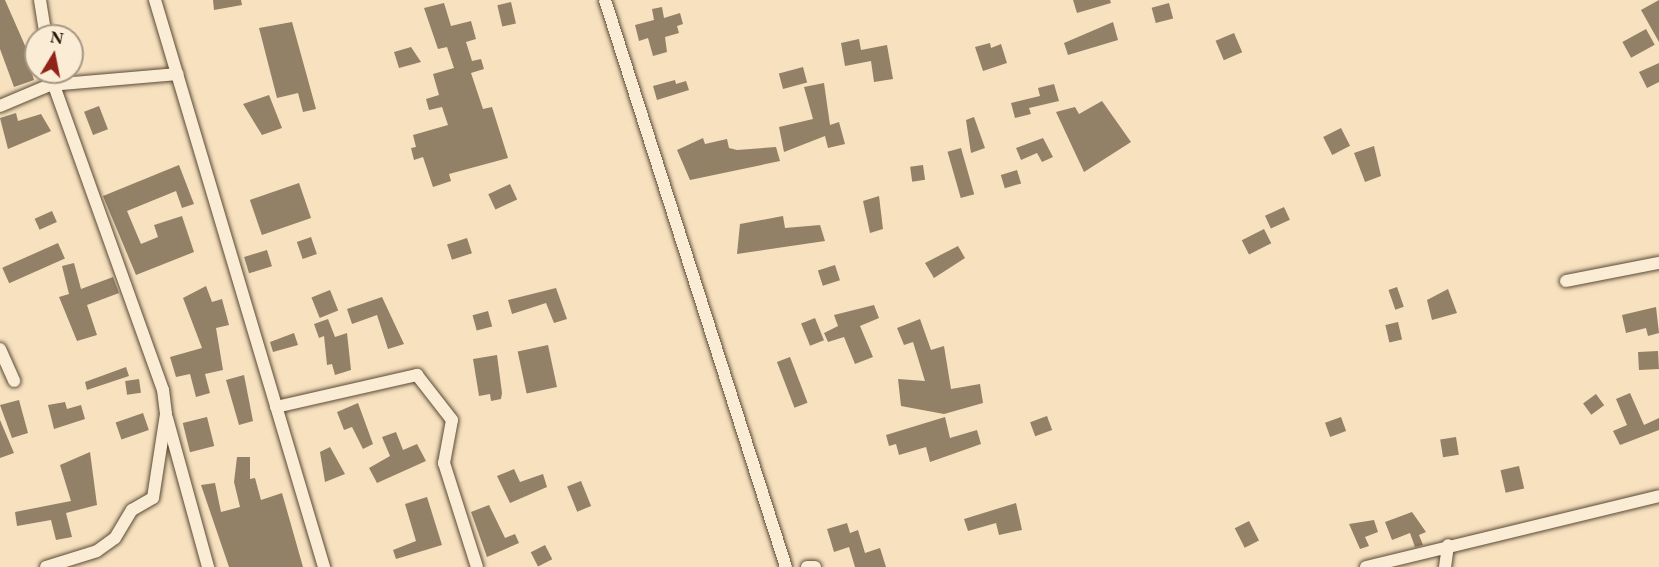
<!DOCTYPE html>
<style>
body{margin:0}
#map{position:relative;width:1659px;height:567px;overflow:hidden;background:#f7e1bf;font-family:"EB Garamond",serif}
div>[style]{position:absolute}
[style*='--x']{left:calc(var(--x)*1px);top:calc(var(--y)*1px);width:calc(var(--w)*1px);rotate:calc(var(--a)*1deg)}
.building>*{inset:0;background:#928067;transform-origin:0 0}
.roads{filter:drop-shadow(0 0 2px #5a4a36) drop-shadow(0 0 2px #5a4a36)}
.minor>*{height:12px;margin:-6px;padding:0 6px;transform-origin:6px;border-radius:6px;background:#faecd5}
span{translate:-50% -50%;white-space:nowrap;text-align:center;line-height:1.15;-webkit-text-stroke:4.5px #faecd5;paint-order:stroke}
.north{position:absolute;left:24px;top:24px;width:60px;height:60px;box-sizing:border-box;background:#faecd5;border:2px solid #a59783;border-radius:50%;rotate:10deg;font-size:16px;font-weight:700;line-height:24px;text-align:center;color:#251708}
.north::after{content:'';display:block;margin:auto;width:21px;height:27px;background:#8f2418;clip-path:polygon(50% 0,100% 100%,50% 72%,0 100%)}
</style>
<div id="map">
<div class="building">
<i style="clip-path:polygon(0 0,5px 0,34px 66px,30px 67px,34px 80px,14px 87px,0 49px)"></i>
<i style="clip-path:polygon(213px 0,241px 0,242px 5px,214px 10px)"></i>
<i style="clip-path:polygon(1073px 0,1110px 0,1111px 3px,1077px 13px)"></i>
<i style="clip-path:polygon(1659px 0,1659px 42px,1641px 10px)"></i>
<i style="left:511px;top:2px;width:22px;height:14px;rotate:77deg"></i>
<i style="clip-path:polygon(444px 3px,451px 26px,471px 21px,476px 39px,466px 42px,472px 61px,481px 59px,484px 69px,471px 73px,483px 109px,492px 107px,508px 158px,449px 174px,451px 181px,433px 187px,423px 157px,414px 160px,411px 148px,416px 147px,413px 135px,448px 125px,442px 107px,429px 110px,426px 99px,439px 95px,433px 74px,454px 68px,447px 47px,438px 49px,424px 8px)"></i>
<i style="left:1169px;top:3px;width:16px;height:18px;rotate:75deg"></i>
<i style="clip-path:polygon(662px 7px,664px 18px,680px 13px,683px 24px,677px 26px,679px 33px,665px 37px,667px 52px,653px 56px,648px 38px,639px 41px,635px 25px,654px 20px,652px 9px)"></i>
<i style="clip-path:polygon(292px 22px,316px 109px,303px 112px,298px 93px,277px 98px,259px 28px)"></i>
<i style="clip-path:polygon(1113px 22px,1118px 40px,1068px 55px,1064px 43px)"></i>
<i style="left:1646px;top:29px;width:18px;height:27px;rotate:61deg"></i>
<i style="left:1234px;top:33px;width:21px;height:20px;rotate:67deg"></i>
<i style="clip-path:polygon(859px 39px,861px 50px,887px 45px,893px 79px,874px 82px,871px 61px,845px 66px,841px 43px)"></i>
<i style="clip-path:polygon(990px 43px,991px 48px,1001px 44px,1007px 63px,983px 71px,975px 47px)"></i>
<i style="clip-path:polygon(411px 47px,421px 62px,399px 68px,394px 52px)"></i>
<i style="clip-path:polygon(1659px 63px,1659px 82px,1647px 88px,1639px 72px)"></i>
<i style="left:803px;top:67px;width:16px;height:25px;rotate:75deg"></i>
<i style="clip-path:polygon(675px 80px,676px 84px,686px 81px,689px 90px,657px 100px,653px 86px)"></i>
<i style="clip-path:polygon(824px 83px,830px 125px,839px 122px,845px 144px,828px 148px,825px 136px,784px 152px,779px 127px,813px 119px,804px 87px)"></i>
<i style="clip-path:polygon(1054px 84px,1059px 101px,1029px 108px,1031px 114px,1015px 118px,1011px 103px,1040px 96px,1038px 88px)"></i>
<i style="clip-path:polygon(269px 95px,282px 128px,262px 135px,243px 104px)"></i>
<i style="clip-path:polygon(1102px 101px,1131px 142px,1084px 172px,1056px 112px,1075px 107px,1079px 114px)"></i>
<i style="left:99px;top:106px;width:25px;height:16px;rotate:69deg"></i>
<i style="clip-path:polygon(16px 113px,18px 121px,41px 114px,51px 131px,8px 149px,0 118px)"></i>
<i style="clip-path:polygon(974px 117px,985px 148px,971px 153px,966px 120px)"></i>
<i style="left:1341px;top:128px;width:20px;height:20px;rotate:63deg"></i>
<i style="clip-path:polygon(703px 138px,705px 144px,727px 139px,729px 148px,737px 150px,776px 147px,780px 161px,690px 180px,677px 150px)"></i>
<i style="clip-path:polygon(1043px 138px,1053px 157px,1042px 162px,1037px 153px,1021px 160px,1016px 148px)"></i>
<i style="clip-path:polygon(1374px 146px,1381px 176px,1365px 182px,1354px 153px)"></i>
<i style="left:961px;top:148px;width:48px;height:14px;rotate:74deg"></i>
<i style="clip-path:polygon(179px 165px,194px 204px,182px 208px,176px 191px,127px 211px,141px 244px,158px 237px,154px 225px,182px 216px,194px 252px,136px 275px,103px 196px)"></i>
<i style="left:923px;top:165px;width:15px;height:13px;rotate:82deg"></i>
<i style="left:1017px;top:170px;width:14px;height:17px;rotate:73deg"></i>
<i style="left:299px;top:183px;width:37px;height:52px;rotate:71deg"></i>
<i style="left:510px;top:184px;width:17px;height:24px;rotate:65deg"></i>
<i style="clip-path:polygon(879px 196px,883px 229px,870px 233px,863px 201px)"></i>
<i style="left:1284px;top:207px;width:14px;height:21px;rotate:65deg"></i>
<i style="left:52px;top:211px;width:12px;height:19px;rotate:66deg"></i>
<i style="clip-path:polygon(783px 216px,785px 228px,820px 225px,825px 241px,737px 254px,740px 224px)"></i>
<i style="left:1264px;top:229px;width:16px;height:25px;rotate:63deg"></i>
<i style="left:311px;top:237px;width:18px;height:15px;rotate:71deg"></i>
<i style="left:467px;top:238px;width:16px;height:21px;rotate:72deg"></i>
<i style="left:58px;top:243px;width:17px;height:61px;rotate:66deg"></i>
<i style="clip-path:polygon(958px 246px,965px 258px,934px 278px,925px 263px)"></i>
<i style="left:267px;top:250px;width:17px;height:24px;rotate:73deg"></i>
<i style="clip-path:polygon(74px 263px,81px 289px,113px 277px,119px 293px,87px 305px,97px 335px,77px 341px,59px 297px,69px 294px,62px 266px)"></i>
<i style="left:835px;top:265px;width:16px;height:18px;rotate:72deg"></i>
<i style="clip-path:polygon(206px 286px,212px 302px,222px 299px,229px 325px,216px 328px,223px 370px,205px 374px,210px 393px,196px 397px,190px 374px,176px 377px,170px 357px,202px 348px,183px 298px)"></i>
<i style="left:1397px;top:287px;width:21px;height:9px;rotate:71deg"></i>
<i style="clip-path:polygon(556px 288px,567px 319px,554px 323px,546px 303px,512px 314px,508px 300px)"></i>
<i style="clip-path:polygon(1448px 289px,1457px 313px,1432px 320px,1427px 300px)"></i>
<i style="left:330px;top:290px;width:22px;height:20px;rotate:68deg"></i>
<i style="clip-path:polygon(382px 297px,404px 344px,388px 349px,377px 315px,352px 324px,347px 309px)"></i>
<i style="clip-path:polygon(874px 305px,879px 318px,860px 326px,873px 357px,855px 364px,844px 337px,828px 342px,824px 333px,838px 326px,834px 315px)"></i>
<i style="clip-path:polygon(1656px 307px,1659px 333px,1648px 336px,1646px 328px,1626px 333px,1622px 315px)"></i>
<i style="left:488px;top:311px;width:16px;height:16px;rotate:75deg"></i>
<i style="left:815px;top:318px;width:24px;height:15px;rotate:68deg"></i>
<i style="clip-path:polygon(328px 319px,335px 337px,347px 333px,351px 370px,335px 375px,332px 364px,327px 365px,324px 336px,319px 338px,314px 324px)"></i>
<i style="clip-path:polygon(920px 319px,931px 350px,944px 346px,951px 389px,980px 384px,983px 403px,944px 414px,901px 406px,898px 379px,925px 381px,913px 342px,904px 345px,897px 328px)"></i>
<i style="left:1398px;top:322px;width:18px;height:13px;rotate:77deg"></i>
<i style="clip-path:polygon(294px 333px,298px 345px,273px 352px,270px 342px)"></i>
<i style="left:548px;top:345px;width:43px;height:31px;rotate:78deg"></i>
<i style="left:1658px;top:351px;width:18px;height:20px;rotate:87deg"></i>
<i style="clip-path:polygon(497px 355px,502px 393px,501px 399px,491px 401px,490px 394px,479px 396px,473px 359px)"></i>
<i style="left:790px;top:357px;width:49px;height:14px;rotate:69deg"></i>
<i style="clip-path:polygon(126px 367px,129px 376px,87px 390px,85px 382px)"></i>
<i style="clip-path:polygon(244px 375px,253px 421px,239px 425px,226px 380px)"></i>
<i style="left:139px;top:379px;width:14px;height:14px;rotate:82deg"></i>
<i style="clip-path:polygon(1630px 393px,1644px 425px,1659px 418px,1659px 430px,1620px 445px,1613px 431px,1627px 425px,1616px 399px)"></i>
<i style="left:1596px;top:394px;width:14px;height:16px;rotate:54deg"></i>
<i style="clip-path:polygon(19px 400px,28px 433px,12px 438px,0 405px)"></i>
<i style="clip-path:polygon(65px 402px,67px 409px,81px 405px,85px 419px,54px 429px,48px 405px)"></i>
<i style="clip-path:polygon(358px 403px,373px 444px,363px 449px,352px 427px,344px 430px,337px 412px)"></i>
<i style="left:143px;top:413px;width:18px;height:29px;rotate:71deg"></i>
<i style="left:1047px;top:416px;width:15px;height:18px;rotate:70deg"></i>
<i style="left:207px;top:417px;width:30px;height:25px;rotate:76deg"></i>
<i style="clip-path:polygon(945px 417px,950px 438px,977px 430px,981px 444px,930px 462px,926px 447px,899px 455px,896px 444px,889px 446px,886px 435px)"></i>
<i style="left:1341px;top:417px;width:15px;height:17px;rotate:70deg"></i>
<i style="clip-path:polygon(0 420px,14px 453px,0 458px)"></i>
<i style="clip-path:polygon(396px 432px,403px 450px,417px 444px,426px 461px,377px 483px,369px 468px,390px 456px,382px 437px)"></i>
<i style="left:1456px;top:437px;width:18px;height:16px;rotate:81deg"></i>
<i style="clip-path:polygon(330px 447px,345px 474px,325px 482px,320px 452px)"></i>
<i style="clip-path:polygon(90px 452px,97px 505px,66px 513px,72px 537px,56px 540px,51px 520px,17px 526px,15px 512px,71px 501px,60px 465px)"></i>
<i style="clip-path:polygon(237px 457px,250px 457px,250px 479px,255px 478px,261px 500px,282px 493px,303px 567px,229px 567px,201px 485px,215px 483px,221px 512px,240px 507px,234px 482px)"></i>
<i style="left:1519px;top:466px;width:23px;height:19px;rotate:77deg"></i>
<i style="clip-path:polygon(514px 469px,520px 482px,543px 474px,547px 487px,510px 503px,497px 476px)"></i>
<i style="left:581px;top:481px;width:27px;height:15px;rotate:68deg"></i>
<i style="clip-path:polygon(427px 497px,442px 545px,396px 559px,393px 550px,416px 541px,405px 504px)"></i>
<i style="clip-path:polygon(1016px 503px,1022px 530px,999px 535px,996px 523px,968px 531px,964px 519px)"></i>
<i style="clip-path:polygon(489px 505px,505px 538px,515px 534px,519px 543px,487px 557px,471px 512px)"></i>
<i style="clip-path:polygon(1412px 512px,1426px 532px,1419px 535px,1423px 545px,1415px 547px,1410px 533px,1392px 540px,1385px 522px)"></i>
<i style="clip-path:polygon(1374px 520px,1378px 532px,1365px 537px,1369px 546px,1360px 549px,1349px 524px)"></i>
<i style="left:1249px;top:521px;width:22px;height:16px;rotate:63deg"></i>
<i style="clip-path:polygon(847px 523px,850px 533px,858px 530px,865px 553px,880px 548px,886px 567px,855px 567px,849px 547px,834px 552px,827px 529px)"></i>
<i style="left:545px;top:545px;width:16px;height:16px;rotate:63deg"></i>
</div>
<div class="roads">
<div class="minor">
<i style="--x:40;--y:0;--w:36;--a:81"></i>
<i style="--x:155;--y:0;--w:592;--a:73.4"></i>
<i style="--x:605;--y:0;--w:595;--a:72.3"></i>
<i style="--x:0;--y:106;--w:54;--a:-22.8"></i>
<i style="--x:50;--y:85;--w:128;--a:-4.9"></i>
<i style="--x:1566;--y:281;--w:95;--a:-11"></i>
<i style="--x:0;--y:349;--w:35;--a:66"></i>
<i style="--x:276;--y:407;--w:145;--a:-12.8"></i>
<i style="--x:417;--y:375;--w:57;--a:52.1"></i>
<i style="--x:452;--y:420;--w:44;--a:100.5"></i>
<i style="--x:444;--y:463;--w:109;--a:72.4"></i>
<i style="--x:167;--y:418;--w:155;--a:74.6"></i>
<i style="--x:46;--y:567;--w:53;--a:-17.4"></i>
<i style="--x:97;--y:551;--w:22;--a:-36"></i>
<i style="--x:115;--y:538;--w:33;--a:-59"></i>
<i style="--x:132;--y:510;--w:24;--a:-30"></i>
<i style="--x:153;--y:498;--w:85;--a:-81.2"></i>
<i style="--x:166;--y:414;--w:24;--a:-97"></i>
<i style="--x:163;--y:390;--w:338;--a:-109.7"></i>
<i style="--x:807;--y:567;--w:8;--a:0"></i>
<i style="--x:1366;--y:567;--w:301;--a:-13.6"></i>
<i style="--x:1445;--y:567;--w:22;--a:-82"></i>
</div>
</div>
<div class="north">N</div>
</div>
